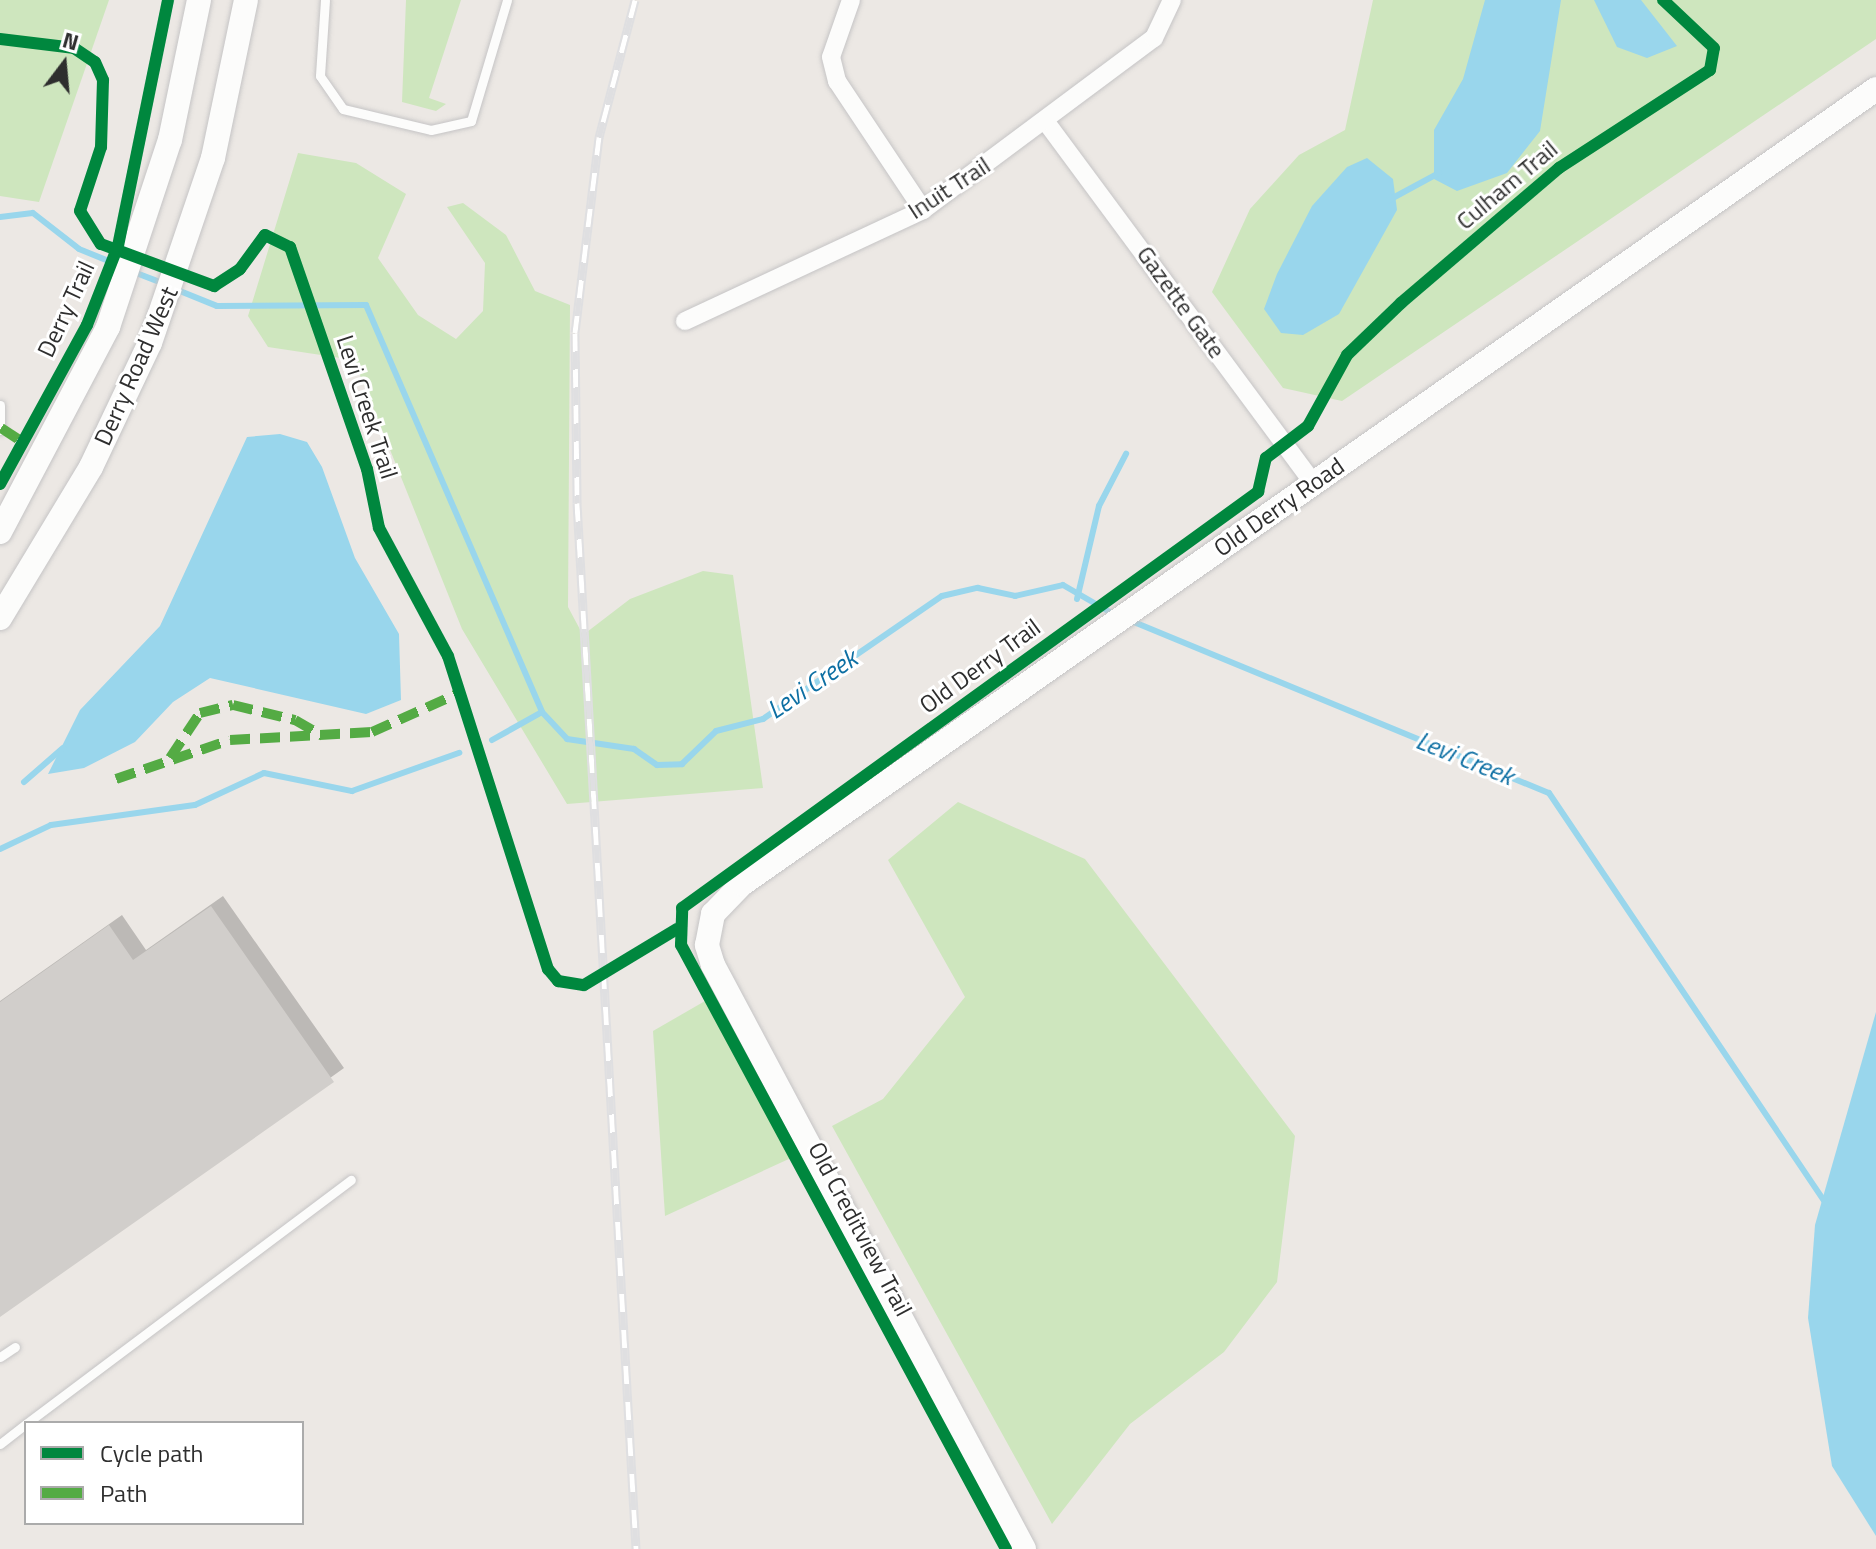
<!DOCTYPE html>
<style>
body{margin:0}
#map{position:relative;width:1876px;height:1549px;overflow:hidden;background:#ece8e4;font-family:"Titillium Web",sans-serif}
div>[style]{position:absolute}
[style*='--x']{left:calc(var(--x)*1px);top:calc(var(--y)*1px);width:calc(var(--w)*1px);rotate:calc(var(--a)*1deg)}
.green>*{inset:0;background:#cee6be}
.water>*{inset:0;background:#99d6ec}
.shadow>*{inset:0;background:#0003}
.stream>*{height:6px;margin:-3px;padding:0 3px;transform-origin:3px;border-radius:3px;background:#99d6ec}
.building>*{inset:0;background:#d1cecb}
.roads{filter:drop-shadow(0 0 2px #c5c4c5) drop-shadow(0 0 2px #c5c4c5)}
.lane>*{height:9px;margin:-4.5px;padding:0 4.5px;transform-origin:4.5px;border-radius:4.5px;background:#fcfcfb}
.street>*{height:18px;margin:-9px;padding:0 9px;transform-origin:9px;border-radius:9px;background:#fcfcfb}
.secondary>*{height:24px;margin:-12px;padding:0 12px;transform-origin:12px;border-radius:12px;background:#fcfcfb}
.rail>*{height:9px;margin-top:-4.5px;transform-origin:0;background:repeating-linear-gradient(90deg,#fff 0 18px,#dfdfe1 0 36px);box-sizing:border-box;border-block:2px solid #dfdfe1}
.quiet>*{height:10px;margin-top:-5px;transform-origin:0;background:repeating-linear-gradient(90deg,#54ab44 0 20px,transparent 0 30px)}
.cycleway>*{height:12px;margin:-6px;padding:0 6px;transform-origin:6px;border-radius:6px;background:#00873e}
span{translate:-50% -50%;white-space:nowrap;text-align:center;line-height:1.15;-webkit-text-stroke:6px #fff;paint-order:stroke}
.street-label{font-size:24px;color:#2e2e2e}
.water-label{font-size:26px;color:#0d6fa3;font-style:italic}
.legend{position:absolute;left:24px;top:1421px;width:280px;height:104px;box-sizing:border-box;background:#fff;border:2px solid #ababab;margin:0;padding:10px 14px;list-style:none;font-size:24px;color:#2e2e2e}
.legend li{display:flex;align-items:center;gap:16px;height:40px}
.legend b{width:40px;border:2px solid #ababab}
.north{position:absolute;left:24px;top:24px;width:80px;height:80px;-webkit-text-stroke:6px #fff;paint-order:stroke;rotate:16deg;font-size:22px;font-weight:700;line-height:32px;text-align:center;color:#2e2e2e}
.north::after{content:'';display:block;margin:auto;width:28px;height:36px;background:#2e2e2e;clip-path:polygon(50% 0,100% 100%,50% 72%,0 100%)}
</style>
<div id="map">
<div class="green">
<i style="clip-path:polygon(0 0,109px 0,39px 202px,0 196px)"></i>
<i style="clip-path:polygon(406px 0,461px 0,429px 98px,446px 104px,436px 111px,402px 102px)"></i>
<i style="clip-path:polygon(1373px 0,1876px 0,1876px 39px,1342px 401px,1283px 388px,1212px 292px,1250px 209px,1299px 155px,1345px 130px)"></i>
<i style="clip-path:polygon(298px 153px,356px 163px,406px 194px,378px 258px,418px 315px,456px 339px,483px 311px,485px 263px,447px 207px,463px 203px,506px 235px,535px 291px,570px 305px,568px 607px,583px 635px,630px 599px,703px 571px,733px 575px,763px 788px,567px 804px,462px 629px,354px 360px,268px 347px,248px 316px)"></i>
<i style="clip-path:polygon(958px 802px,1085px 859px,1295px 1136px,1277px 1282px,1224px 1352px,1130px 1424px,1052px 1524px,832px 1126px,883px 1099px,965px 997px,888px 860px)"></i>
<i style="clip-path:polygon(705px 1001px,791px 1158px,665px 1216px,653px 1031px)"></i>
</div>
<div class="water">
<i style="clip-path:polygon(1485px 0,1561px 0,1540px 131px,1507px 173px,1457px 191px,1434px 179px,1434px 130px,1463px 79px)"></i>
<i style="clip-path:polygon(1594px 0,1641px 0,1677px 46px,1647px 58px,1617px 47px)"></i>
<i style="clip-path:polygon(1367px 158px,1393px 179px,1397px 210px,1339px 314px,1303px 335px,1281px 333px,1264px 309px,1277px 274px,1312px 206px,1347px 167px)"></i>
<i style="clip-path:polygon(280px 434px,307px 442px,322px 467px,355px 558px,399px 634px,401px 700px,366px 714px,210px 678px,173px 702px,135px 742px,84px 768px,48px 774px,80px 710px,160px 626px,247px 437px)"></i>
<i style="clip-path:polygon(1876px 1012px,1876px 1536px,1832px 1466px,1808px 1318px,1815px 1225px)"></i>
</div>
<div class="shadow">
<i style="clip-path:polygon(223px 896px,344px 1068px,0 1315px,0 1001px,122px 915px,146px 950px)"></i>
</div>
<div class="stream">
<i style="--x:1389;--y:200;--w:57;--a:-28.4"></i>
<i style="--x:0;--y:217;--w:33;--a:-7"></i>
<i style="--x:33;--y:213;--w:58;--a:38"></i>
<i style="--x:79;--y:249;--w:45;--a:22"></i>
<i style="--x:131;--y:271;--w:36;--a:21"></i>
<i style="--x:175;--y:289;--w:45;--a:22"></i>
<i style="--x:217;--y:306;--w:149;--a:-0.4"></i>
<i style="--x:366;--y:305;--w:443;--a:66.6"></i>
<i style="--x:542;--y:712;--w:37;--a:47"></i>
<i style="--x:567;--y:739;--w:68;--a:8.5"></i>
<i style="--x:634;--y:749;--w:28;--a:35"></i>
<i style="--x:657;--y:765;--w:25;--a:-2"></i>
<i style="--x:682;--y:764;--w:47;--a:-44.1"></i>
<i style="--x:716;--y:731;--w:49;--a:-14.3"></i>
<i style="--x:763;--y:719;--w:217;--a:-34.5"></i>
<i style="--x:942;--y:596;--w:37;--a:-13"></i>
<i style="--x:978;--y:588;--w:38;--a:12"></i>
<i style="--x:1015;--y:596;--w:49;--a:-12.9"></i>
<i style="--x:1063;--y:585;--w:60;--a:30"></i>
<i style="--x:1077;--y:599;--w:96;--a:-76.7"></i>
<i style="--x:1099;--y:506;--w:59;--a:-62.6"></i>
<i style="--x:1129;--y:620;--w:454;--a:22.4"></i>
<i style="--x:1549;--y:793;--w:498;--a:56"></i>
<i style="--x:492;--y:740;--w:57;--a:-29.2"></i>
<i style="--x:24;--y:782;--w:52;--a:-41.1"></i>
<i style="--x:0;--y:849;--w:56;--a:-25.2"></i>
<i style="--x:51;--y:825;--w:145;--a:-7.9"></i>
<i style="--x:195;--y:805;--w:76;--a:-24.9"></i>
<i style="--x:264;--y:773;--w:90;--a:11.6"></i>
<i style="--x:352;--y:791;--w:114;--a:-19.6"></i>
</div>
<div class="building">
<i style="clip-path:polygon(211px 906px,334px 1082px,0 1317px,0 1002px,109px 925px,133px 960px)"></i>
</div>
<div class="roads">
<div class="lane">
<i style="--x:325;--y:0;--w:76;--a:93.8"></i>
<i style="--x:320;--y:76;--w:40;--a:55.1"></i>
<i style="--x:343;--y:109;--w:90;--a:13.4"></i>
<i style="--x:431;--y:130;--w:41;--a:-12.7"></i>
<i style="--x:471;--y:121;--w:126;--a:-73.4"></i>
<i style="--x:0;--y:405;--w:25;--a:90"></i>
<i style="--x:0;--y:1357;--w:18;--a:-34"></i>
<i style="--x:27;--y:1423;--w:405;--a:-36.9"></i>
<i style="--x:0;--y:1444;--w:33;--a:-38"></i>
</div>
<div class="street">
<i style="--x:851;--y:0;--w:60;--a:109.3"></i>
<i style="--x:831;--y:57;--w:25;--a:76"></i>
<i style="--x:837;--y:81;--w:155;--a:56.3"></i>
<i style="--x:1046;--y:122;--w:450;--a:53.5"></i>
<i style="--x:685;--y:321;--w:263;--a:-25"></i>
<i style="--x:923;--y:210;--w:288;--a:-36.7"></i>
<i style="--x:1154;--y:38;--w:42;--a:-64.7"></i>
</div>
<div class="secondary">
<i style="--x:0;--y:532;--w:232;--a:-62.2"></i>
<i style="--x:108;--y:327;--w:197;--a:-71.7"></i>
<i style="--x:170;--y:140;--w:143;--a:-78.3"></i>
<i style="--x:0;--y:618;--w:176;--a:-58.9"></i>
<i style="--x:91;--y:467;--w:137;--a:-64.6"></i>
<i style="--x:150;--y:343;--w:195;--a:-71.2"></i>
<i style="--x:213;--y:158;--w:161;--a:-78.2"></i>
<i style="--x:1024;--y:1549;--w:662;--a:-118.04"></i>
<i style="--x:713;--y:965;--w:21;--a:-107"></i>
<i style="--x:707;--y:945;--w:32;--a:-79"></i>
<i style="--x:713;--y:914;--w:42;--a:-46"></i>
<i style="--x:742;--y:884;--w:1385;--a:-35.03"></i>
</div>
</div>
<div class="rail">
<i style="--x:635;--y:0;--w:142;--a:104.7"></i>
<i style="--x:599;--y:137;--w:197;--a:97"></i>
<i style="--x:575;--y:333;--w:170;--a:89.3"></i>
<i style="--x:577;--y:503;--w:1048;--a:86.77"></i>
</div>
<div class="quiet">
<i style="--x:1;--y:428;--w:27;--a:33"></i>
<i style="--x:170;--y:758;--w:54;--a:-56.3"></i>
<i style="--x:200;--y:713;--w:34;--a:-14"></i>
<i style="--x:233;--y:705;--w:64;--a:13.6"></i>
<i style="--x:295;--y:720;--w:32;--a:30"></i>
<i style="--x:116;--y:779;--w:120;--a:-18.9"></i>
<i style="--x:230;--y:740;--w:142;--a:-3.2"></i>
<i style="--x:372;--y:732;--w:93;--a:-24.1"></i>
</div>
<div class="cycleway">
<i style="--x:0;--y:39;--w:75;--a:6.9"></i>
<i style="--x:74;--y:48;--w:25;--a:34"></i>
<i style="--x:95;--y:62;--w:20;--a:66"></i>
<i style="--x:103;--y:80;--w:67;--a:91.7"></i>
<i style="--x:101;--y:147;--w:67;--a:108.2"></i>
<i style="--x:80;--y:211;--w:39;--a:58"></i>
<i style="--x:101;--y:244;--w:121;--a:20.4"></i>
<i style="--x:214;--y:286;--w:31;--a:-33"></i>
<i style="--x:240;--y:269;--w:42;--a:-53.7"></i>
<i style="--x:265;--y:235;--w:28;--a:26"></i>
<i style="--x:290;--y:247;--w:235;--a:70.9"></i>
<i style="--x:367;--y:469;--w:60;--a:78.5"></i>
<i style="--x:379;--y:528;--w:145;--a:61.7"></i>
<i style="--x:448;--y:656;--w:329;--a:72.3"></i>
<i style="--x:548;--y:969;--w:16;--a:50"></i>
<i style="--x:558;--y:981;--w:26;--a:9"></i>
<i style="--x:584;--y:985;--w:109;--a:-31.1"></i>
<i style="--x:0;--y:484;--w:181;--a:-61.3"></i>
<i style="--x:87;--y:325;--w:85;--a:-68.6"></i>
<i style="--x:118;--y:246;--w:251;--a:-78.5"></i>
<i style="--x:1006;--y:1549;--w:686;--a:-118.28"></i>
<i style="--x:681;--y:945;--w:37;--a:-88"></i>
<i style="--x:682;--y:908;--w:711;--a:-35.84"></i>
<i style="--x:1258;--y:492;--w:35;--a:-77"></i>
<i style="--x:1266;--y:458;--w:53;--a:-37.3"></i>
<i style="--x:1308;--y:426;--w:81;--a:-61.2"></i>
<i style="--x:1347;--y:355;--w:75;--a:-43.9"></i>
<i style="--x:1401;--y:303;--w:208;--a:-40.5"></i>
<i style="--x:1559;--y:168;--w:180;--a:-33"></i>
<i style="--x:1710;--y:70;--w:22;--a:-80"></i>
<i style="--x:1714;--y:48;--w:70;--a:-136.7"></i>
</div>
<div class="street-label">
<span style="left:1507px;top:185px;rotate:-40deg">Culham Trail</span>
<span style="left:949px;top:188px;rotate:-33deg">Inuit Trail</span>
<span style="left:1181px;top:302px;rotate:54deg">Gazette Gate</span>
<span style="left:66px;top:309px;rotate:-65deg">Derry Trail</span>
<span style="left:136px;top:366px;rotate:-66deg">Derry Road West</span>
<span style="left:367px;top:407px;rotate:72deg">Levi Creek Trail</span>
<span style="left:1279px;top:507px;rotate:-35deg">Old Derry Road</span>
<span style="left:980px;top:666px;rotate:-36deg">Old Derry Trail</span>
<span style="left:860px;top:1229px;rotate:62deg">Old Creditview Trail</span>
</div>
<div class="water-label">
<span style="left:812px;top:684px;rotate:-34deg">Levi Creek</span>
<span style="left:1465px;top:758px;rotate:22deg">Levi Creek</span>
</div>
<ul class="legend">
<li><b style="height:10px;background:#00873e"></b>Cycle path</li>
<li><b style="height:10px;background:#54ab44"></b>Path</li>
</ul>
<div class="north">N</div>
</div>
